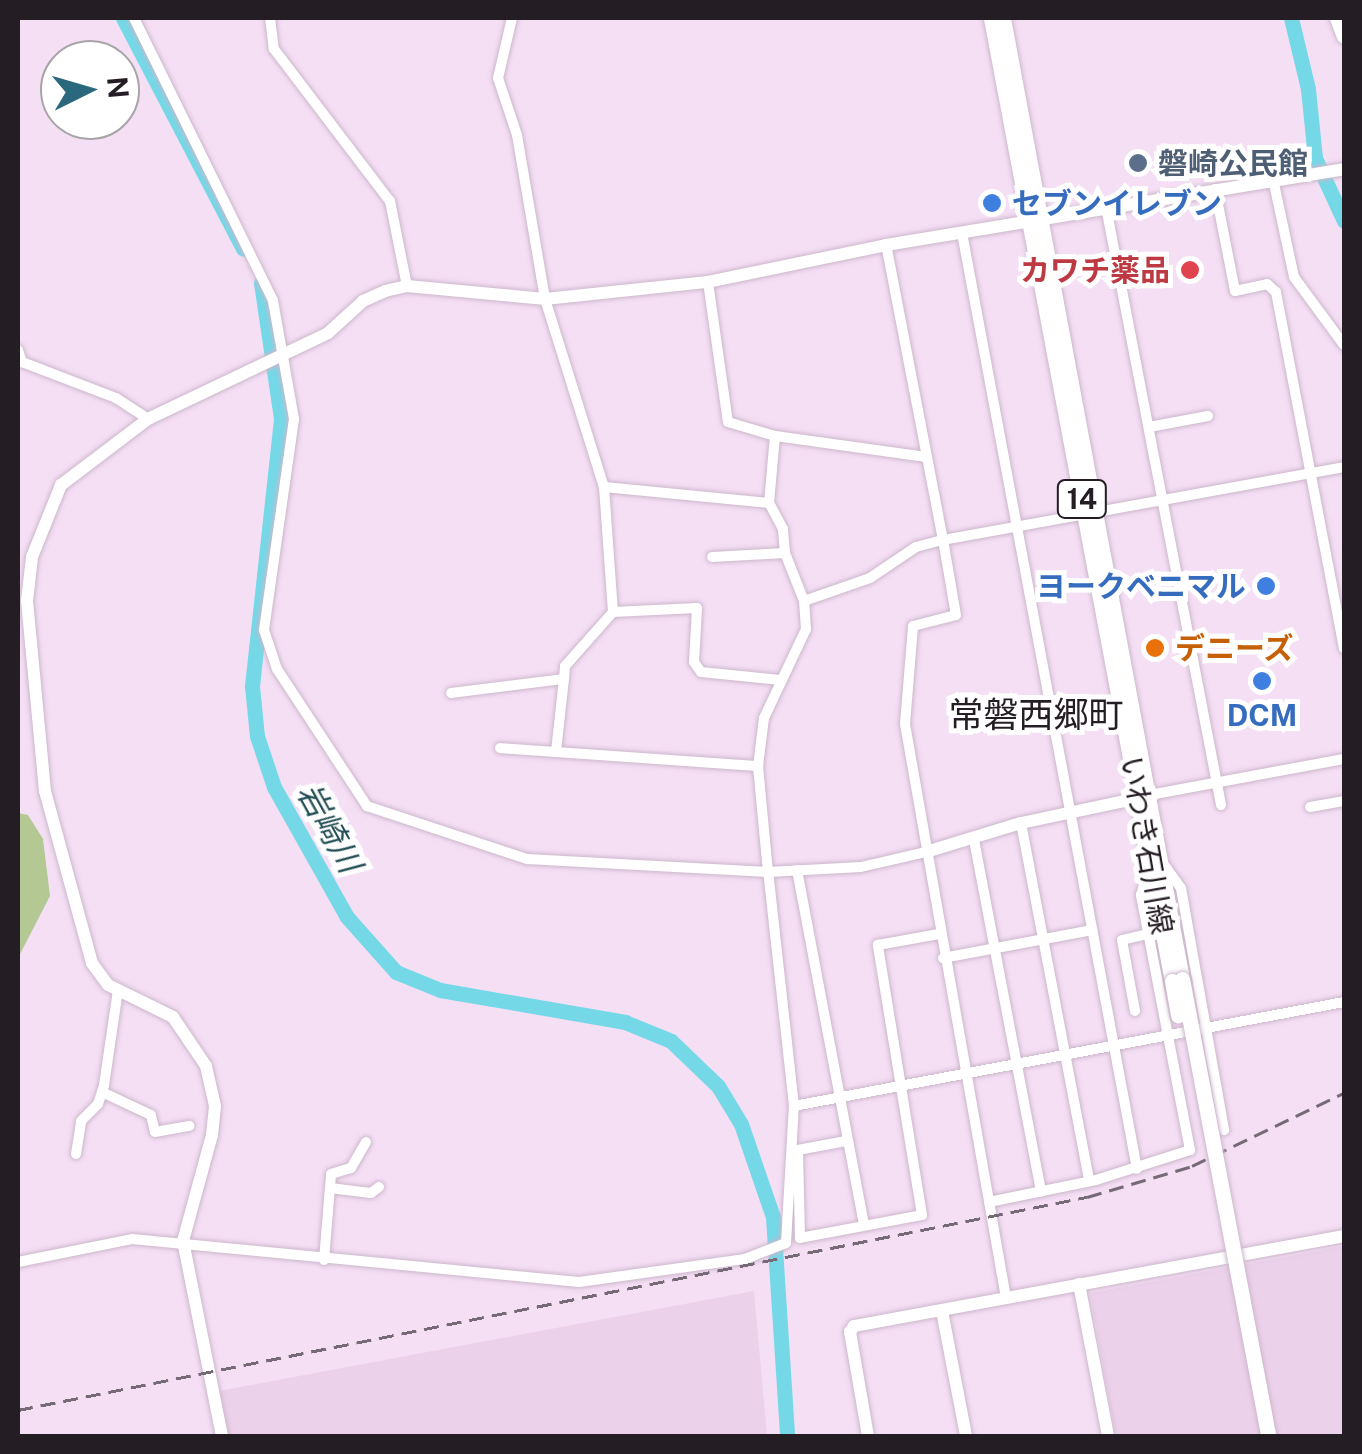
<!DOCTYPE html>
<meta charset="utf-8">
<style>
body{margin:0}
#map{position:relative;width:1362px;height:1454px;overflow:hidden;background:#f5dff5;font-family:"Public Sans","Noto Sans JP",sans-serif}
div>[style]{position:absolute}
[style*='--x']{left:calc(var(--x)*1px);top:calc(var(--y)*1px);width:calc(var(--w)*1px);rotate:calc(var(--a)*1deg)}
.built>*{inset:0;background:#ecd1eb}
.green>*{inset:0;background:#b3c893}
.river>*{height:15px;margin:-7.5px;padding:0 7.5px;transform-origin:7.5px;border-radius:7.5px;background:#75d8e7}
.roads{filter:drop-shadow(0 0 2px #ccb7cb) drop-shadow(0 0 2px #ccb7cb)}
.minor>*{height:10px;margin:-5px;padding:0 5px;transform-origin:5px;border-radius:5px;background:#fff}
.tertiary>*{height:12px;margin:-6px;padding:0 6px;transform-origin:6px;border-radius:6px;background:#fff}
.primary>*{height:15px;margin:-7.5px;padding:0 7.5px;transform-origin:7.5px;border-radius:7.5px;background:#fff}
.rail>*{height:2.5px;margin-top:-1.25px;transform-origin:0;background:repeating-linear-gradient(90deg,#776a77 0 15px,transparent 0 23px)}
.bridges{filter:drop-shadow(0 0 2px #ccb7cb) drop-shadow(0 0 2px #ccb7cb)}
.primary-bridge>*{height:15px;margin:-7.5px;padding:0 7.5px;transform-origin:7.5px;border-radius:7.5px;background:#fff}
.dots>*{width:28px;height:28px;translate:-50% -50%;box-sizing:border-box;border:5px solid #fff;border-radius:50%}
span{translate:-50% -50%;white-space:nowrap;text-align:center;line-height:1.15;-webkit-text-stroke:10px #fff;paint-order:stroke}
.shield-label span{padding:2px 8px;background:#fff;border:2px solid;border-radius:8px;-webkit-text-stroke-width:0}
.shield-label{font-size:28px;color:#241d24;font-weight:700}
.service-label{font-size:30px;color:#4e5e75;font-weight:700}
.left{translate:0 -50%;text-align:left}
.shop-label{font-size:30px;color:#366cbe;font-weight:700}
.right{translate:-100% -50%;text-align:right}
.health-label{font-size:30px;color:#be3a42;font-weight:700}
.food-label{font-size:30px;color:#c56008;font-weight:700}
.street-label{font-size:30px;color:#241d24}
.water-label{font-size:32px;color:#214d54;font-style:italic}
.quarter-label{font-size:35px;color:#241d24}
.frame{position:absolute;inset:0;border:20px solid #241d24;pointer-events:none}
.north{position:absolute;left:40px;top:40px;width:100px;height:100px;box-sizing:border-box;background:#fff;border:2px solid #a7a5a7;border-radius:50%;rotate:85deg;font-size:28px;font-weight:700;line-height:40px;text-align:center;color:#241d24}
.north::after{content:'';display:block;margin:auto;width:35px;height:45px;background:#29687d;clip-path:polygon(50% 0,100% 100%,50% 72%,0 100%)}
</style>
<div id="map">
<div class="built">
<i style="clip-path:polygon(1344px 1246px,1344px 1436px,1116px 1436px,1090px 1293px)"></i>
<i style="clip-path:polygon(754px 1291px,767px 1436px,227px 1436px,219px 1391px)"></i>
</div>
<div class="green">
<i style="clip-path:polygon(18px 813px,28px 815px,43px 839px,50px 896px,18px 958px)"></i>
</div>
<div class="river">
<i style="--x:123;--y:18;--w:260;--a:62.5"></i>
<i style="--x:1291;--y:18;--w:73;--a:76.5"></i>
<i style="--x:1308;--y:89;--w:69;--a:84.2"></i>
<i style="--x:1315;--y:158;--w:69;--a:65.3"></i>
<i style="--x:261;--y:283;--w:137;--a:81.6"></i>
<i style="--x:281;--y:419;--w:269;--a:96.2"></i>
<i style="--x:252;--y:686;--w:50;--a:84.3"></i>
<i style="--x:257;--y:736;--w:54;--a:71.6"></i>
<i style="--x:274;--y:787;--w:149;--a:60.7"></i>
<i style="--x:347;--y:917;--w:74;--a:48.3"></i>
<i style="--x:396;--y:972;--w:48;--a:22.2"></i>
<i style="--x:440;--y:990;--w:188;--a:9.8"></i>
<i style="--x:625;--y:1022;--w:50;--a:22.4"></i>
<i style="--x:671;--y:1041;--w:65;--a:43.8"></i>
<i style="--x:718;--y:1086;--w:44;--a:58.8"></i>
<i style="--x:741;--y:1124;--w:98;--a:71"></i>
<i style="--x:773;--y:1217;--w:219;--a:86.3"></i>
</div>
<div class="roads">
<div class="minor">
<i style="--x:134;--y:18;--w:315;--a:63.8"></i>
<i style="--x:273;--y:301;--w:120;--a:79.9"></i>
<i style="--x:294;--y:419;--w:213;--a:98.1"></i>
<i style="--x:264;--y:630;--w:41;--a:71.6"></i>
<i style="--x:277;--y:669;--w:164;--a:56.7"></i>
<i style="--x:367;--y:806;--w:169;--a:18.3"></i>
<i style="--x:527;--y:859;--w:241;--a:3.1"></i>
<i style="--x:768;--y:872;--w:106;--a:-95.4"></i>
<i style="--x:758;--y:766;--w:48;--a:-82.9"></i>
<i style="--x:764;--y:718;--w:98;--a:-64.7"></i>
<i style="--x:806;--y:629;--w:28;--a:-94"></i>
<i style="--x:804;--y:601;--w:52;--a:-111.6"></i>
<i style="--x:785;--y:553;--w:73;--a:176.9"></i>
<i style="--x:270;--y:18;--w:31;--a:83"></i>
<i style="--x:274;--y:49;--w:191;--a:52.7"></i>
<i style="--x:390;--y:201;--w:87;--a:78.7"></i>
<i style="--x:512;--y:18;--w:62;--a:103.1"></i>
<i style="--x:498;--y:78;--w:60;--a:71.6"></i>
<i style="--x:517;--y:135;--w:166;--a:80.3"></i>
<i style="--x:545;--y:299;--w:197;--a:72.6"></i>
<i style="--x:604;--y:487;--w:125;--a:85.9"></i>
<i style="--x:613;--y:612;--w:72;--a:131.6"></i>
<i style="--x:565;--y:666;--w:13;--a:94"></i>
<i style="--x:1273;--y:179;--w:100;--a:77.9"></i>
<i style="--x:1294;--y:277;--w:84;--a:53.7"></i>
<i style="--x:1215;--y:189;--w:104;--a:78.9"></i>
<i style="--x:1235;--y:291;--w:33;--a:-12"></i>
<i style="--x:1267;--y:284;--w:12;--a:42"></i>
<i style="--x:1276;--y:292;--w:363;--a:79.2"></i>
<i style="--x:1106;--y:207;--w:609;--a:79.11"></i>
<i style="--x:962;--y:233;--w:952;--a:79.41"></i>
<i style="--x:708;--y:282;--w:141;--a:81.9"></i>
<i style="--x:728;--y:422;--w:49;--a:16.6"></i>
<i style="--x:18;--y:350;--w:13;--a:72"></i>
<i style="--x:22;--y:362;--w:101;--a:21"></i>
<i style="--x:116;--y:398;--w:38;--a:33"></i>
<i style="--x:1149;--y:427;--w:60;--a:-10.6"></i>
<i style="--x:604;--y:487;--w:166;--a:5.5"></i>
<i style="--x:785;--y:553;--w:24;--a:-95"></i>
<i style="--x:783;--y:529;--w:30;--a:-118"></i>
<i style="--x:769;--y:503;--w:67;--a:-84.9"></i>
<i style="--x:775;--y:436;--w:153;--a:7.9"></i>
<i style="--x:804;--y:601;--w:70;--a:-19.2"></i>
<i style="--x:870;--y:578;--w:55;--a:-34"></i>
<i style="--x:916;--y:547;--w:28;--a:-15"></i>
<i style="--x:943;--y:540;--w:300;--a:-100.9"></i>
<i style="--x:613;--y:612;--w:84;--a:-2.7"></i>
<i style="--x:697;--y:608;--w:54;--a:93.2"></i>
<i style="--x:694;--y:662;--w:12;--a:55"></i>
<i style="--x:701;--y:672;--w:80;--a:5.7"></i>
<i style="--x:451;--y:693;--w:114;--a:-7.1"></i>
<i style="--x:564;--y:679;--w:72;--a:96.3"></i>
<i style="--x:500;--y:748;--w:259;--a:4"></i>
<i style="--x:1144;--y:796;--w:203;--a:-10.5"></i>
<i style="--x:1310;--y:807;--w:35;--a:-10"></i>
<i style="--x:1021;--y:823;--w:364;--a:79.2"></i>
<i style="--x:974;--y:840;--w:358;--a:79.2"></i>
<i style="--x:1162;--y:862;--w:32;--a:54"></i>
<i style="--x:1181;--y:888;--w:246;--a:79.9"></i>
<i style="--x:797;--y:870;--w:361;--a:79.3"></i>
<i style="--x:943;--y:958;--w:152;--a:-10.6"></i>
<i style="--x:1135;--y:1011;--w:72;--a:-100.4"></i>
<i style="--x:1122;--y:940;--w:27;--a:-13"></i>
<i style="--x:102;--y:1092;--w:54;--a:25.1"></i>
<i style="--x:151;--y:1115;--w:17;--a:77"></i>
<i style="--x:155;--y:1132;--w:35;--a:-10"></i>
<i style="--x:794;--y:1106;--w:560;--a:-10.71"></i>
<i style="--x:846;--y:1141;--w:49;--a:169.4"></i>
<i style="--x:798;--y:1150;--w:88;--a:88.7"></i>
<i style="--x:800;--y:1238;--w:124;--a:-10.7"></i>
<i style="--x:922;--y:1215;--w:274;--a:-99.3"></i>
<i style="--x:878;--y:945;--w:62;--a:-10.2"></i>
<i style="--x:76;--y:1154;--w:33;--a:-81"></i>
<i style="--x:81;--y:1121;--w:24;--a:-45"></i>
<i style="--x:98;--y:1104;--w:20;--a:-72"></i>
<i style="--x:104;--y:1085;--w:96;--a:-81.6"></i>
<i style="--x:330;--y:1188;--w:41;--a:7"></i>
<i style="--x:371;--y:1193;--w:10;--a:-37"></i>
<i style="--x:989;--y:1202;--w:109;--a:-11.6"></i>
<i style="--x:1096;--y:1180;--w:99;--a:-17.7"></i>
<i style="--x:1190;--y:1150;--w:260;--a:-100.9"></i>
<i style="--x:1141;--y:895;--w:31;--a:-73"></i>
<i style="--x:324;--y:1260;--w:86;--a:-85.3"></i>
<i style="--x:331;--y:1174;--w:21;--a:-17"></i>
<i style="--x:351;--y:1168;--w:30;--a:-60"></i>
<i style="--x:18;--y:1262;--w:116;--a:-11.4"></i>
<i style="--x:132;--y:1239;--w:449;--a:5.5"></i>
<i style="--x:579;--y:1282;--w:168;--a:-7.9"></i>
<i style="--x:745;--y:1259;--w:44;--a:-21.3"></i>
<i style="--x:786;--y:1243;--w:137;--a:-86.7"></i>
<i style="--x:794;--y:1106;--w:235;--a:-96.3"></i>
<i style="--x:768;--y:872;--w:93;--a:-3.1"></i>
<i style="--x:861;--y:867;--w:67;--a:-13"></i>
<i style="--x:1006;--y:1298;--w:583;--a:-99.98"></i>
<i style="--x:905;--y:724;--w:98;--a:-85.3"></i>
<i style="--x:913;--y:626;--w:44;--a:-14.3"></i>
<i style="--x:956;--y:615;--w:76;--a:-99.8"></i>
<i style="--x:943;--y:540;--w:408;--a:-10.3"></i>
</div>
<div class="tertiary">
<i style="--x:926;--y:852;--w:99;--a:-17"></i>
<i style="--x:1021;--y:823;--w:121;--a:-12"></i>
<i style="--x:1079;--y:1284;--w:155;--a:79.2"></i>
<i style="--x:942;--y:1311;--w:127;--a:79.1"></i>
<i style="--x:222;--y:1436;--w:199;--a:-101.3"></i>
<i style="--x:183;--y:1241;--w:110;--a:-74.7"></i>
<i style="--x:212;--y:1135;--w:29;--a:-84"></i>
<i style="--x:215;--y:1106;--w:41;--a:-102.7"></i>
<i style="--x:206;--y:1066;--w:59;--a:-124"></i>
<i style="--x:173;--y:1017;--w:72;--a:-153.8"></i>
<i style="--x:108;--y:985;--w:27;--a:-126"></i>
<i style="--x:92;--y:963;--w:178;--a:-105.3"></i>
<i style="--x:45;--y:791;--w:191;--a:-95.4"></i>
<i style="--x:27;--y:601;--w:44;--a:-83.5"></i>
<i style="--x:32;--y:557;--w:78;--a:-68.1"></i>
<i style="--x:61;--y:485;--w:109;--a:-37.2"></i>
<i style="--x:148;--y:419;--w:199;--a:-25.5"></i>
<i style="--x:328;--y:333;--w:47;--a:-42.4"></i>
<i style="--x:363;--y:301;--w:24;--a:-24"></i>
<i style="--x:385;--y:291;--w:23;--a:-13"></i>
<i style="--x:407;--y:286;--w:139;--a:5.4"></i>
<i style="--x:545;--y:299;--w:164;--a:-6"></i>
<i style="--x:708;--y:282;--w:182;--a:-11.7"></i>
<i style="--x:886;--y:245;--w:464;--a:-9.4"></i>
<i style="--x:868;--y:1436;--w:106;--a:-99.8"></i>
<i style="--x:850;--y:1332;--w:7;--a:-56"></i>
<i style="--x:854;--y:1326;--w:498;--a:-10.4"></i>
</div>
<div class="primary">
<i style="--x:991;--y:18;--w:980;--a:79.36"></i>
<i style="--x:1003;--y:18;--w:978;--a:79.45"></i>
<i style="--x:1337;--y:18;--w:19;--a:69"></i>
</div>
</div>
<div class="rail">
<i style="--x:18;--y:1410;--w:1090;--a:-11.27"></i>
<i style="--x:1087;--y:1197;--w:109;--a:-16.4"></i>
<i style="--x:1192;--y:1166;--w:169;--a:-25.7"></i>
</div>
<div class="bridges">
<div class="primary-bridge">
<i style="--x:1182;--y:979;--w:465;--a:79.3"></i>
<i style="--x:1172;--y:981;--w:35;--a:80"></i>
</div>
</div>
<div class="dots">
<i style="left:1138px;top:163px;background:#5c6f8a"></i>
<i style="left:992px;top:203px;background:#3f7fe0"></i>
<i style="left:1190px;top:270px;background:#e0444e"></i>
<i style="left:1266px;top:586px;background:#3f7fe0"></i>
<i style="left:1155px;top:648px;background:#e8710a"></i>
<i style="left:1262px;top:681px;background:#3f7fe0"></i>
</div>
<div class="shield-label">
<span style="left:1082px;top:499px">14</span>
</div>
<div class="service-label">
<span class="left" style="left:1158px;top:163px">磐崎公民館</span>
</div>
<div class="shop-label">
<span class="left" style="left:1012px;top:203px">セブンイレブン</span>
<span class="right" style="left:1246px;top:586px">ヨークベニマル</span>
<span style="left:1262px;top:715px">DCM</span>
</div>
<div class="health-label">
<span class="right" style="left:1170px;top:270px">カワチ薬品</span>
</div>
<div class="food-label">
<span class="left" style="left:1175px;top:648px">デニーズ</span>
</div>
<div class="street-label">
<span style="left:1147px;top:845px;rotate:80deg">いわき石川線</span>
</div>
<div class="water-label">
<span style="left:329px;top:828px;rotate:61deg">岩崎川</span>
</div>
<div class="quarter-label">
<span style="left:1036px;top:715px">常磐西郷町</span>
</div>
<div class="frame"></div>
<div class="north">N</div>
</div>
